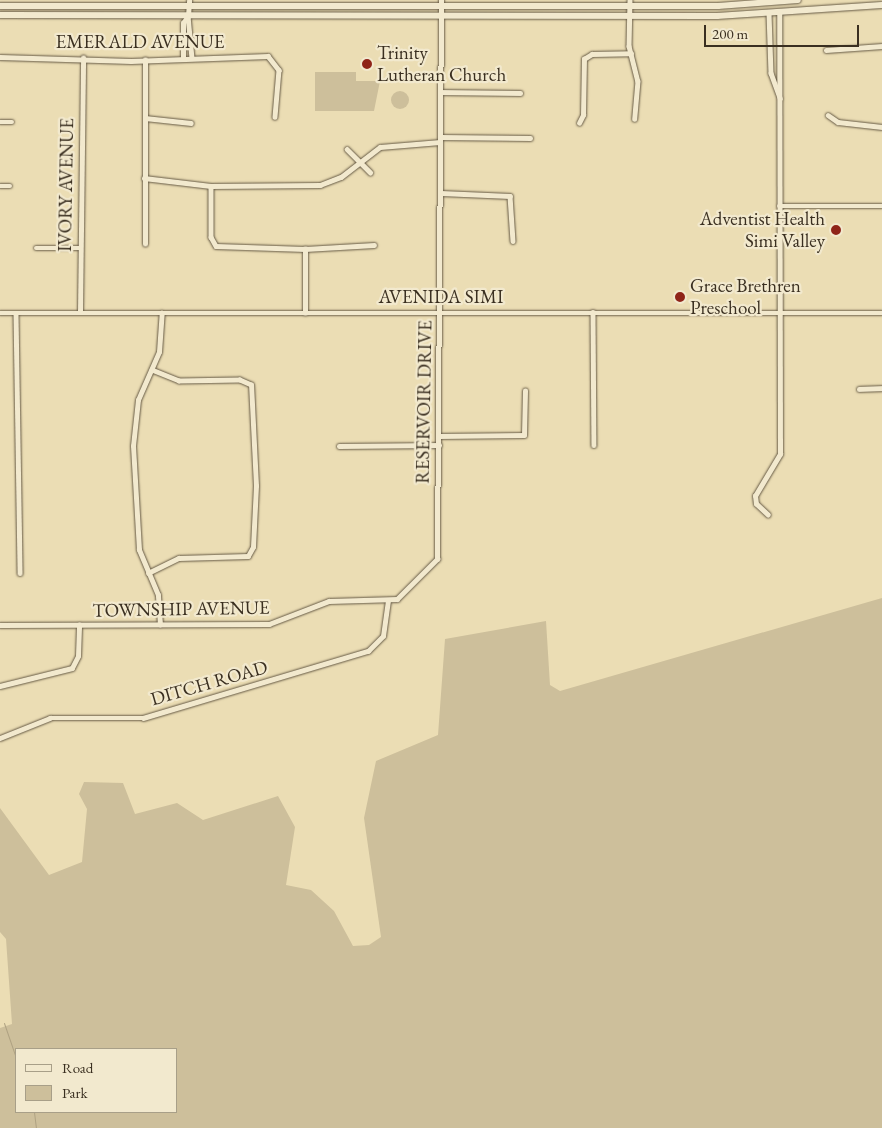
<!DOCTYPE html>
<style>
body{margin:0}
#map{position:relative;width:882px;height:1128px;overflow:hidden;background:#ebddb4;font-family:"EB Garamond",serif}
div>[style]{position:absolute}
[style*='--x']{left:calc(var(--x)*1px);top:calc(var(--y)*1px);width:calc(var(--w)*1px);rotate:calc(var(--a)*1deg)}
.green>*{inset:0;background:#cdbf9b}
.round{border-radius:50%}
.stream>*{height:1px;margin:-0.5px;padding:0 0.5px;transform-origin:0.5px;border-radius:0.5px;background:#afa282}
.roads{filter:drop-shadow(0 0 1px #665a45) drop-shadow(0 0 1px #665a45)}
.minor>*{height:4.5px;margin:-2.25px;padding:0 2.25px;transform-origin:2.25px;border-radius:2.25px;background:#f2e9ce}
.tertiary>*{height:5px;margin:-2.5px;padding:0 2.5px;transform-origin:2.5px;border-radius:2.5px;background:#f2e9ce}
.secondary>*{height:6px;margin:-3px;padding:0 3px;transform-origin:3px;border-radius:3px;background:#f2e9ce}
.dots>*{width:14px;height:14px;translate:-50% -50%;box-sizing:border-box;border:2px solid #f2e9ce;border-radius:50%}
span{translate:-50% -50%;white-space:nowrap;text-align:center;line-height:1.15;-webkit-text-stroke:4.5px #f2e9ce;paint-order:stroke}
.street-label{font-size:19px;color:#3a2f20}
.poi-label{font-size:19px;color:#3a2f20}
.left{translate:0 -50%;text-align:left}
.right{translate:-100% -50%;text-align:right}
.legend{position:absolute;left:15px;top:1048px;width:162px;height:65px;box-sizing:border-box;background:#f2e9ce;border:1px solid #a89f88;margin:0;padding:6px 9px;list-style:none;font-size:15px;color:#3a2f20}
.legend li{display:flex;align-items:center;gap:10px;height:25px}
.legend b{width:25px;border:1px solid #a89f88}
.scale{position:absolute;left:704px;top:25px;width:155px;height:22px;box-sizing:border-box;border:2px solid #3a2f20;border-top:0;padding-left:6px;font-size:15px;line-height:18px;white-space:nowrap;color:#3a2f20;-webkit-text-stroke:4px #f2e9ce;paint-order:stroke}
</style>
<div id="map">
<div class="green">
<i style="clip-path:polygon(315px 72px,356px 72px,356px 81px,380px 81px,374px 111px,315px 111px)"></i>
<i class="round" style="left:391px;top:91px;width:18px;height:18px"></i>
<i style="clip-path:polygon(evenodd,882px 598px,882px 1128px,0 1128px,0 1028px,12px 1024px,6px 939px,0 932px,0 808px,49px 875px,82px 862px,87px 809px,79px 794px,84px 782px,123px 783px,135px 814px,177px 803px,203px 820px,278px 796px,295px 827px,286px 885px,311px 890px,334px 911px,353px 946px,369px 945px,381px 937px,364px 818px,376px 761px,438px 735px,445px 639px,546px 621px,550px 685px,560px 691px,882px 598px,16px 1049px,176px 1049px,176px 1112px,16px 1112px,16px 1049px)"></i>
</div>
<div class="stream">
<i style="--x:4;--y:1023;--w:36;--a:71"></i>
<i style="--x:34;--y:1112;--w:16;--a:83"></i>
</div>
<div class="roads">
<div class="minor">
<i style="--x:630;--y:0;--w:46;--a:91.2"></i>
<i style="--x:629;--y:46;--w:36;--a:76"></i>
<i style="--x:638;--y:81;--w:38;--a:95"></i>
<i style="--x:769;--y:13;--w:60;--a:88.1"></i>
<i style="--x:771;--y:73;--w:27;--a:70"></i>
<i style="--x:188;--y:16;--w:42;--a:84.6"></i>
<i style="--x:826;--y:50;--w:56;--a:-4.1"></i>
<i style="--x:0;--y:57;--w:131;--a:1.7"></i>
<i style="--x:131;--y:61;--w:137;--a:-2.1"></i>
<i style="--x:268;--y:56;--w:18;--a:52"></i>
<i style="--x:279;--y:70;--w:47;--a:94.9"></i>
<i style="--x:183;--y:58;--w:35;--a:-90"></i>
<i style="--x:183;--y:23;--w:9;--a:-54"></i>
<i style="--x:440;--y:92;--w:80;--a:0.7"></i>
<i style="--x:828;--y:115;--w:12;--a:35"></i>
<i style="--x:838;--y:122;--w:44;--a:6.5"></i>
<i style="--x:145;--y:118;--w:46;--a:6.2"></i>
<i style="--x:0;--y:122;--w:12;--a:0"></i>
<i style="--x:579;--y:123;--w:9;--a:-63"></i>
<i style="--x:583;--y:115;--w:56;--a:-89"></i>
<i style="--x:584;--y:59;--w:9;--a:-32"></i>
<i style="--x:592;--y:54;--w:39;--a:-1"></i>
<i style="--x:440;--y:137;--w:90;--a:0.6"></i>
<i style="--x:347;--y:149;--w:33;--a:45"></i>
<i style="--x:144;--y:178;--w:67;--a:6.8"></i>
<i style="--x:211;--y:186;--w:109;--a:-0.5"></i>
<i style="--x:320;--y:185;--w:22;--a:-21"></i>
<i style="--x:341;--y:177;--w:49;--a:-37.6"></i>
<i style="--x:380;--y:147;--w:60;--a:-4.8"></i>
<i style="--x:0;--y:186;--w:10;--a:0"></i>
<i style="--x:211;--y:186;--w:51;--a:90"></i>
<i style="--x:211;--y:237;--w:10;--a:61"></i>
<i style="--x:216;--y:246;--w:89;--a:1.9"></i>
<i style="--x:305;--y:249;--w:69;--a:-3.3"></i>
<i style="--x:441;--y:193;--w:69;--a:2.5"></i>
<i style="--x:510;--y:196;--w:45;--a:86.2"></i>
<i style="--x:779;--y:206;--w:103;--a:0"></i>
<i style="--x:145;--y:244;--w:184;--a:-90"></i>
<i style="--x:36;--y:248;--w:43;--a:0"></i>
<i style="--x:80;--y:312;--w:254;--a:-89.3"></i>
<i style="--x:593;--y:312;--w:133;--a:89.6"></i>
<i style="--x:0;--y:313;--w:882;--a:0"></i>
<i style="--x:16;--y:313;--w:260;--a:89.1"></i>
<i style="--x:305;--y:313;--w:64;--a:-90"></i>
<i style="--x:859;--y:389;--w:23;--a:-2"></i>
<i style="--x:439;--y:436;--w:85;--a:-0.7"></i>
<i style="--x:524;--y:435;--w:44;--a:-88.7"></i>
<i style="--x:339;--y:446;--w:100;--a:-0.6"></i>
<i style="--x:768;--y:515;--w:16;--a:-137"></i>
<i style="--x:756;--y:504;--w:8;--a:-97"></i>
<i style="--x:755;--y:496;--w:49;--a:-59.2"></i>
<i style="--x:780;--y:454;--w:442;--a:-90.1"></i>
<i style="--x:148;--y:573;--w:34;--a:-26"></i>
<i style="--x:179;--y:558;--w:69;--a:-1.7"></i>
<i style="--x:248;--y:556;--w:10;--a:-61"></i>
<i style="--x:253;--y:547;--w:61;--a:-87.2"></i>
<i style="--x:256;--y:486;--w:101;--a:-92.8"></i>
<i style="--x:251;--y:385;--w:12;--a:-156"></i>
<i style="--x:240;--y:380;--w:61;--a:179.1"></i>
<i style="--x:179;--y:381;--w:29;--a:-158"></i>
<i style="--x:0;--y:625;--w:269;--a:-0.2"></i>
<i style="--x:269;--y:624;--w:64;--a:-21"></i>
<i style="--x:329;--y:601;--w:68;--a:-1.7"></i>
<i style="--x:397;--y:599;--w:57;--a:-45"></i>
<i style="--x:437;--y:559;--w:559;--a:-89.59"></i>
<i style="--x:160;--y:625;--w:30;--a:-94"></i>
<i style="--x:158;--y:595;--w:49;--a:-112.9"></i>
<i style="--x:139;--y:550;--w:104;--a:-93.3"></i>
<i style="--x:133;--y:446;--w:46;--a:-83.8"></i>
<i style="--x:138;--y:400;--w:52;--a:-66.4"></i>
<i style="--x:159;--y:352;--w:39;--a:-86"></i>
<i style="--x:0;--y:686;--w:74;--a:-14"></i>
<i style="--x:72;--y:668;--w:13;--a:-63"></i>
<i style="--x:78;--y:656;--w:31;--a:-88"></i>
<i style="--x:0;--y:738;--w:54;--a:-21.8"></i>
<i style="--x:50;--y:718;--w:93;--a:0"></i>
<i style="--x:143;--y:718;--w:235;--a:-16.6"></i>
<i style="--x:368;--y:651;--w:21;--a:-45"></i>
<i style="--x:383;--y:636;--w:35;--a:-82"></i>
</div>
<div class="tertiary">
<i style="--x:188;--y:16;--w:16;--a:-86"></i>
</div>
<div class="secondary">
<i style="--x:0;--y:6;--w:718;--a:0"></i>
<i style="--x:718;--y:6;--w:80;--a:-4.3"></i>
<i style="--x:0;--y:15;--w:717;--a:0.08"></i>
<i style="--x:717;--y:16;--w:165;--a:-3.8"></i>
</div>
</div>
<div class="dots">
<i style="left:367px;top:64px;background:#8f2418"></i>
<i style="left:836px;top:230px;background:#8f2418"></i>
<i style="left:680px;top:297px;background:#8f2418"></i>
</div>
<div class="street-label">
<span style="left:140px;top:42px">EMERALD AVENUE</span>
<span style="left:66px;top:185px;rotate:-89deg">IVORY AVENUE</span>
<span style="left:441px;top:297px">AVENIDA SIMI</span>
<span style="left:424px;top:402px;rotate:-89deg">RESERVOIR DRIVE</span>
<span style="left:181px;top:609px;rotate:-1deg">TOWNSHIP AVENUE</span>
<span style="left:209px;top:683px;rotate:-16deg">DITCH ROAD</span>
</div>
<div class="poi-label">
<span class="left" style="left:377px;top:64px">Trinity<br>Lutheran Church</span>
<span class="right" style="left:825px;top:230px">Adventist Health<br>Simi Valley</span>
<span class="left" style="left:690px;top:297px">Grace Brethren<br>Preschool</span>
</div>
<ul class="legend">
<li><b style="height:6px;background:#f2e9ce"></b>Road</li>
<li><b style="height:14px;background:#cdbf9b"></b>Park</li>
</ul>
<div class="scale">200 m</div>
</div>
